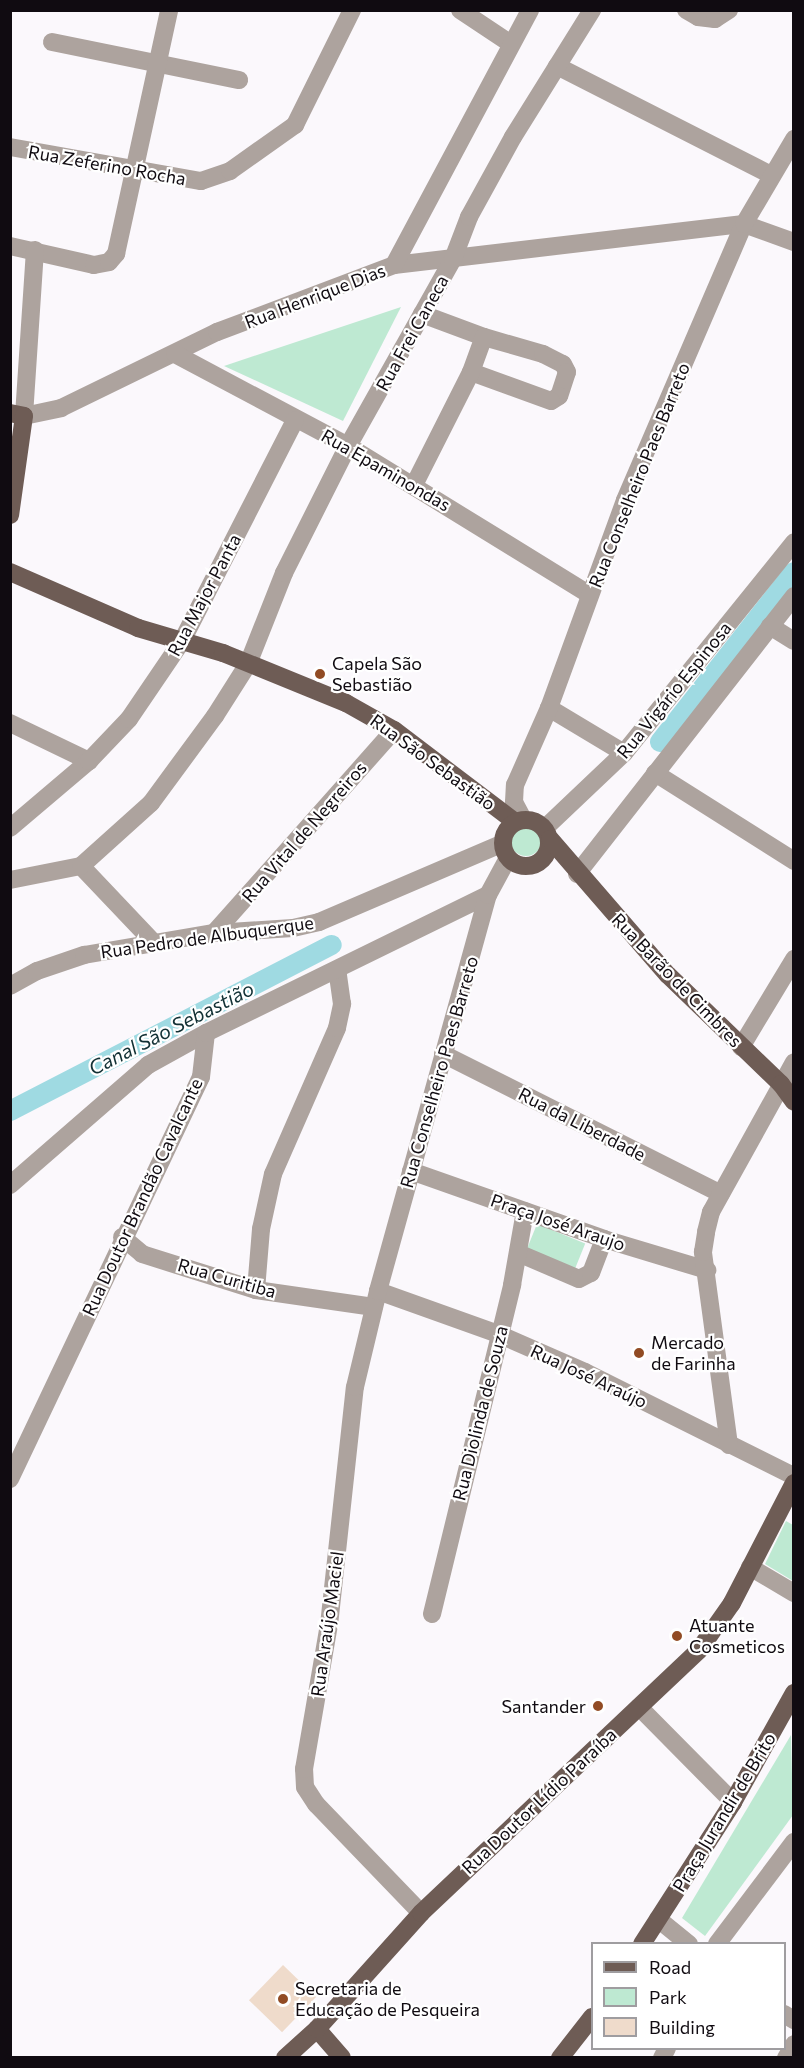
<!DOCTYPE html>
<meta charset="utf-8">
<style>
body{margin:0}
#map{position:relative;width:804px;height:2068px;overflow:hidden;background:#fbf8fc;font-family:Commissioner,sans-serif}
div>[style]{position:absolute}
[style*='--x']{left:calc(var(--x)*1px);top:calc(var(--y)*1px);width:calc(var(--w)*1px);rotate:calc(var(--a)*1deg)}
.green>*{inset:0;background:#bee9d2;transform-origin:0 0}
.round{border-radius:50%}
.canal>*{height:20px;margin:-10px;padding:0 10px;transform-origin:10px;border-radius:10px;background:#9fdae2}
.building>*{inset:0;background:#efdbcb;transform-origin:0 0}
.minor>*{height:18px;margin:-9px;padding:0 9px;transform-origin:9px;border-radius:9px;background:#ada39e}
.major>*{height:18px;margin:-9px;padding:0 9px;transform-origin:9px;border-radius:9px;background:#6e5c55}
.major>.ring{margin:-9px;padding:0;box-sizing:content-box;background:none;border:18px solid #6e5c55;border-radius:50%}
.dots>*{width:16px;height:16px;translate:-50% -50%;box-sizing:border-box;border:3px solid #fff;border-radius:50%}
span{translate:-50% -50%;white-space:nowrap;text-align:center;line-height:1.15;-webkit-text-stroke:4.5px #fff;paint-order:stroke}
.street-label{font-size:18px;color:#100b11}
.poi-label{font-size:18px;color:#100b11}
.left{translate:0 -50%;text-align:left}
.right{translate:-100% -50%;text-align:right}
.water-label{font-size:20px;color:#113034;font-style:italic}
.frame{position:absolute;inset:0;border:12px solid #100b11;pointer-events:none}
.legend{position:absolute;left:591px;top:1942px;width:195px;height:108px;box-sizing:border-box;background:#fff;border:2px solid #9f9da0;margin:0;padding:8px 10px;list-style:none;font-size:18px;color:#100b11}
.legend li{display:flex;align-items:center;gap:12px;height:30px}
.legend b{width:30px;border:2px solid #9f9da0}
</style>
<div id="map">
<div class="green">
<i style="clip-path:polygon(401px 307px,343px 421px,224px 366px)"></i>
<i class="round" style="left:510px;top:824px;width:32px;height:32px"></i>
<i style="left:537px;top:1224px;width:52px;height:31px;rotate:22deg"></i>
<i style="clip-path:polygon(786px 1521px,793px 1525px,793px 1581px,765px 1564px)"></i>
<i style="clip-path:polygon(791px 1735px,793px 1815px,705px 1936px,682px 1918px)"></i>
</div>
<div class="canal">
<i style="--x:660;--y:742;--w:216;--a:-51.8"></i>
<i style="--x:10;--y:1111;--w:362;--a:-27.3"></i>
</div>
<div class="building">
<i style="left:283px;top:1965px;width:46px;height:49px;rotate:44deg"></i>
</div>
<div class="minor">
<i style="--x:460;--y:10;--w:61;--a:33.7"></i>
<i style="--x:686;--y:10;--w:14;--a:30"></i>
<i style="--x:698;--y:17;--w:17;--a:7"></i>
<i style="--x:715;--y:19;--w:17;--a:-33"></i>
<i style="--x:52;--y:42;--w:191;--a:11.5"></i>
<i style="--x:557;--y:66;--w:240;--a:27"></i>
<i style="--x:10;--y:147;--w:194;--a:10.1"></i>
<i style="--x:201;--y:181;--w:31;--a:-19"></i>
<i style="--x:230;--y:171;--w:80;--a:-35.3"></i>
<i style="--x:295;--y:125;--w:128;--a:-63.6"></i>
<i style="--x:10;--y:246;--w:86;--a:12.7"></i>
<i style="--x:94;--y:265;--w:15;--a:-11"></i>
<i style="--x:109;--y:262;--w:11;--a:-49"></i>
<i style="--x:116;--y:254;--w:250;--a:-77.7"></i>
<i style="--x:35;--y:250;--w:166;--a:93.8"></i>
<i style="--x:24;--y:416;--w:38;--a:-12"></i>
<i style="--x:61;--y:408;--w:174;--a:-26"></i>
<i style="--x:217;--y:332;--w:189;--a:-20.7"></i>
<i style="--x:394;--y:265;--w:352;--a:-6.7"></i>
<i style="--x:744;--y:224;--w:53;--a:19.8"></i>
<i style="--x:394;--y:265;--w:289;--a:-61.9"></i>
<i style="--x:422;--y:314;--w:66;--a:20.4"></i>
<i style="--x:484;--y:337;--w:61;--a:16.1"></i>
<i style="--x:543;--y:354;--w:22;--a:27"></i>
<i style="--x:563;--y:364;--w:9;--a:63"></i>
<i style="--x:567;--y:372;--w:25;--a:108"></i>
<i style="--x:559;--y:396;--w:9;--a:148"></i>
<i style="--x:551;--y:401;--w:85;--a:-160.1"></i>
<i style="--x:175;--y:354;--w:196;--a:28"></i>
<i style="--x:348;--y:446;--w:284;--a:31.6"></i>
<i style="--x:414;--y:485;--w:127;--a:-63.2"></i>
<i style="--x:471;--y:372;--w:37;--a:-70"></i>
<i style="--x:770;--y:626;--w:28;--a:32"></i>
<i style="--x:549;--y:708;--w:87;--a:31"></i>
<i style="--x:10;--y:723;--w:88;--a:25.7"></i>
<i style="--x:655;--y:773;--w:165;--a:32.3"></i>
<i style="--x:523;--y:819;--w:19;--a:-118"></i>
<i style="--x:514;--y:802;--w:17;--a:-87"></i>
<i style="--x:515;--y:785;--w:84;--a:-66.2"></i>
<i style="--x:549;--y:708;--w:221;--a:-69.9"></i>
<i style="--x:625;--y:500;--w:301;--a:-66.7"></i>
<i style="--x:744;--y:224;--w:99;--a:-59.5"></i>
<i style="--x:10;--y:828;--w:104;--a:-40.3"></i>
<i style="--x:89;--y:761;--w:58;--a:-46.4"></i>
<i style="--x:129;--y:719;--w:94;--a:-55.8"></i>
<i style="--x:182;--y:641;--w:248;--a:-62.9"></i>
<i style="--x:545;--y:828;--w:109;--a:-43.5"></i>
<i style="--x:624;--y:753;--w:271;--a:-51.1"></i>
<i style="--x:81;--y:866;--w:106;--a:46.5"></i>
<i style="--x:577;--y:874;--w:353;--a:-52"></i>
<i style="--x:10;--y:880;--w:72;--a:-11.2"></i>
<i style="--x:81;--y:866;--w:94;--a:-42"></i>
<i style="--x:151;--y:803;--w:108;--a:-53.7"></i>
<i style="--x:215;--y:716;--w:62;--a:-57.6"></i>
<i style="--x:248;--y:664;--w:98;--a:-68.4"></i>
<i style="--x:284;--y:573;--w:142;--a:-63.3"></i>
<i style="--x:348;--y:446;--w:214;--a:-60.7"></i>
<i style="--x:453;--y:259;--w:45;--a:-69.1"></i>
<i style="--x:469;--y:217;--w:91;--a:-61.2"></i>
<i style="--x:513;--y:137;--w:150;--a:-58.1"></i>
<i style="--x:214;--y:933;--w:271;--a:-48.4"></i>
<i style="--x:10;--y:986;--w:31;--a:-29"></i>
<i style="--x:37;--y:971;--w:50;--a:-18.8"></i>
<i style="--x:84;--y:955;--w:132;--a:-9.6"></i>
<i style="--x:214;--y:933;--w:79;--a:-3.6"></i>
<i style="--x:293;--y:928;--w:27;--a:-13"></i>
<i style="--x:319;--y:922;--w:200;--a:-23.2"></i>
<i style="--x:741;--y:1047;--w:103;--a:-58.9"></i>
<i style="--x:443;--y:1054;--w:311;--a:26.7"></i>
<i style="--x:411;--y:1171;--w:205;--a:19.4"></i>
<i style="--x:604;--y:1239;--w:108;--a:16.8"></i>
<i style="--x:10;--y:1185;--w:183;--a:-41"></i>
<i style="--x:148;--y:1065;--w:66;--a:-28.9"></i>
<i style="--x:122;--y:1237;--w:26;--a:40"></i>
<i style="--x:142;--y:1254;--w:120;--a:17.5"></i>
<i style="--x:256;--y:1290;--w:119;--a:8.2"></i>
<i style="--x:518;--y:1253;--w:66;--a:23.1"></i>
<i style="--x:579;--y:1279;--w:13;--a:-27"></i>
<i style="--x:591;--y:1273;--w:36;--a:-69"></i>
<i style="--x:256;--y:1290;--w:61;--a:-85.3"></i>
<i style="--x:261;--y:1229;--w:56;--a:-77.7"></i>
<i style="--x:273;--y:1174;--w:159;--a:-66.3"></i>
<i style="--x:337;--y:1028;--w:25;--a:-78"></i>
<i style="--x:342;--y:1004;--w:35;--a:-98"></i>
<i style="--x:378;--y:1291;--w:127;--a:19.7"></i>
<i style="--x:498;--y:1334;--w:95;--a:23.6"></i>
<i style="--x:585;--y:1372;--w:233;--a:26.5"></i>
<i style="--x:729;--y:1445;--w:195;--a:-97.7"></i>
<i style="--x:703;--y:1252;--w:20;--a:-81"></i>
<i style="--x:706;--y:1232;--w:21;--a:-76"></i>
<i style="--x:711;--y:1212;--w:171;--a:-61"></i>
<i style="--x:10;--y:1479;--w:445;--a:-64.6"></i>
<i style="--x:201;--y:1077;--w:44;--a:-83.5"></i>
<i style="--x:206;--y:1033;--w:314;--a:-26.1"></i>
<i style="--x:750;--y:1567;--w:51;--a:30.6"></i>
<i style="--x:432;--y:1614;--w:339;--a:-76.3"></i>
<i style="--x:512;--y:1285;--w:75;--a:-80"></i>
<i style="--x:639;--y:1707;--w:134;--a:45.3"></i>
<i style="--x:421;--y:1913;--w:151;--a:-133.9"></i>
<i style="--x:316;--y:1804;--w:20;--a:-123"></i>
<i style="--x:305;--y:1787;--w:18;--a:-93"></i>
<i style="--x:304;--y:1769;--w:146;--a:-80.2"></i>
<i style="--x:329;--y:1625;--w:239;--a:-83.8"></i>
<i style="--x:355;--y:1387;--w:99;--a:-76.5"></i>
<i style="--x:378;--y:1291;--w:411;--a:-74.5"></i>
<i style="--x:488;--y:895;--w:42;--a:-61.6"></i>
<i style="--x:658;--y:1919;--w:40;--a:39"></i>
<i style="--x:717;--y:1944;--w:128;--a:-53"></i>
<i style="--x:784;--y:2014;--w:12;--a:31"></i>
<i style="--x:662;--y:2058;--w:11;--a:-63"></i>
<i style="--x:786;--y:2058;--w:16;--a:-60"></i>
</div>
<div class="major">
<i style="--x:10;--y:413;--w:14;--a:12"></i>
<i style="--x:24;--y:416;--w:100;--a:98"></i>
<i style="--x:10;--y:572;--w:140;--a:23.6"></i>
<i style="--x:138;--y:628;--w:89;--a:16.4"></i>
<i style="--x:223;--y:653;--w:133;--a:22.1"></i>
<i style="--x:346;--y:703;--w:55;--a:29.4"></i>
<i style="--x:394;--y:730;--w:152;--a:37.2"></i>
<i class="ring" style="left:503px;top:820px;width:28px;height:28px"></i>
<i style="--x:550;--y:839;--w:180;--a:49.1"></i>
<i style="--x:668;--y:975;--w:157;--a:44"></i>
<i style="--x:781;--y:1084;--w:22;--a:54"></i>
<i style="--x:642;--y:1944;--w:169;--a:-57.3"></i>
<i style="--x:733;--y:1802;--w:125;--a:-60.8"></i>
<i style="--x:317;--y:2029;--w:38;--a:49"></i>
<i style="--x:285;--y:2058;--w:43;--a:-42.2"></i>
<i style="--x:317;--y:2029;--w:156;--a:-48.1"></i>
<i style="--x:421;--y:1913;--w:383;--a:-43.4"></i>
<i style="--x:699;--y:1650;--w:57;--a:-54.9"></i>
<i style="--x:732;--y:1603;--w:135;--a:-62.7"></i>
<i style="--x:560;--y:2058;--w:52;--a:-52"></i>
</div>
<div class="dots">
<i style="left:320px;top:674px;background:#914b24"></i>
<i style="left:639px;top:1353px;background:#914b24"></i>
<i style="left:677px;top:1636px;background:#914b24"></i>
<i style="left:598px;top:1706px;background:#914b24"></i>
<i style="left:283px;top:1999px;background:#914b24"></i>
</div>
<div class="street-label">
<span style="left:107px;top:165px;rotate:10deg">Rua Zeferino Rocha</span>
<span style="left:315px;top:296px;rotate:-21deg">Rua Henrique Dias</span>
<span style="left:412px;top:333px;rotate:-61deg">Rua Frei Caneca</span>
<span style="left:386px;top:470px;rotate:30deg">Rua Epaminondas</span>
<span style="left:639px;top:475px;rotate:-68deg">Rua Conselheiro Paes Barreto</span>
<span style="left:204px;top:595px;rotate:-62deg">Rua Major Panta</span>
<span style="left:674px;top:690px;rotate:-51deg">Rua Vigário Espinosa</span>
<span style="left:433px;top:762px;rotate:36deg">Rua São Sebastião</span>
<span style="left:304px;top:832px;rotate:-49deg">Rua Vital de Negreiros</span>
<span style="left:207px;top:937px;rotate:-8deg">Rua Pedro de Albuquerque</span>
<span style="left:677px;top:980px;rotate:46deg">Rua Barão de Cimbres</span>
<span style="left:439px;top:1072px;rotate:-74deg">Rua Conselheiro Paes Barreto</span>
<span style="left:582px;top:1124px;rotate:27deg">Rua da Liberdade</span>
<span style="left:142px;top:1197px;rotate:-65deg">Rua Doutor Brandão Cavalcante</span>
<span style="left:558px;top:1222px;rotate:19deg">Praça José Araujo</span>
<span style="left:227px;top:1278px;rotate:16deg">Rua Curitiba</span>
<span style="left:589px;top:1376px;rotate:25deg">Rua José Araújo</span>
<span style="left:480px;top:1413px;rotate:-76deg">Rua Diolinda de Souza</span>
<span style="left:327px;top:1624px;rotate:-82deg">Rua Araújo Maciel</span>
<span style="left:539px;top:1801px;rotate:-43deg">Rua Doutor Lídio Paraíba</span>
<span style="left:724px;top:1812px;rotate:-59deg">Praça Jurandir de Brito</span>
</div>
<div class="poi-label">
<span class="left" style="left:332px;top:674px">Capela São<br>Sebastião</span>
<span class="left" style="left:651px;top:1353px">Mercado<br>de Farinha</span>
<span class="left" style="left:689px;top:1636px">Atuante<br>Cosmeticos</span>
<span class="right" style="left:586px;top:1706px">Santander</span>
<span class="left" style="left:295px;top:1999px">Secretaria de<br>Educação de Pesqueira</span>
</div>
<div class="water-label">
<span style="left:171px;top:1028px;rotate:-27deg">Canal São Sebastião</span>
</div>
<div class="frame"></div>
<ul class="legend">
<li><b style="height:8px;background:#6e5c55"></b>Road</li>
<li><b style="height:16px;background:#bee9d2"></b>Park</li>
<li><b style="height:16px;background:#efdbcb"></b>Building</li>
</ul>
</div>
